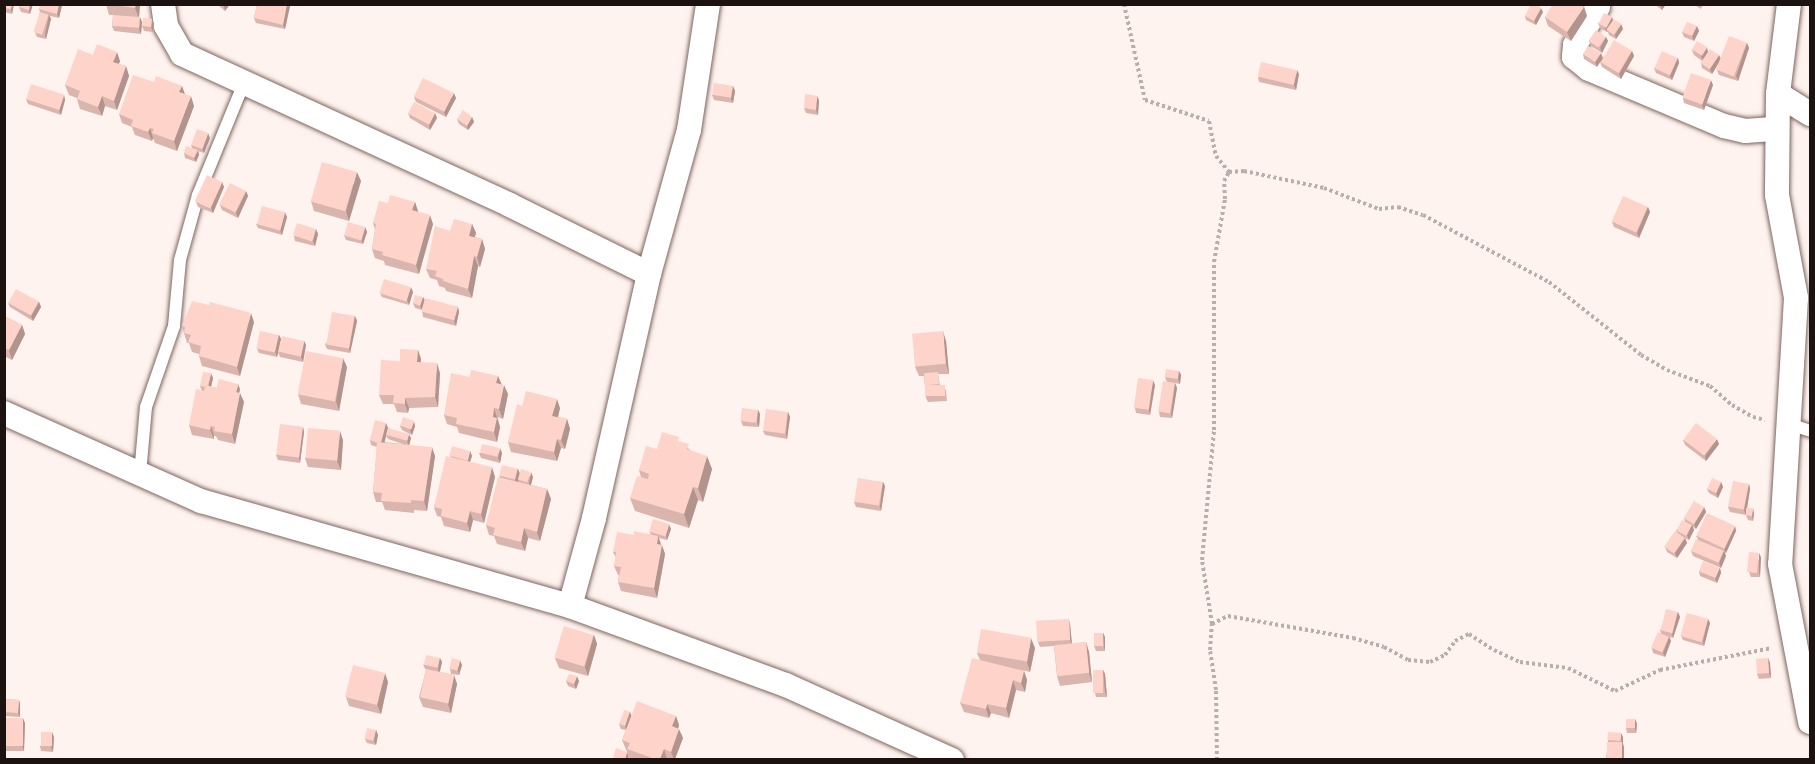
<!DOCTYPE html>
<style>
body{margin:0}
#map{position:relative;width:1815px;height:764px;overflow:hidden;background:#fff3ef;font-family:"IBM Plex Serif",serif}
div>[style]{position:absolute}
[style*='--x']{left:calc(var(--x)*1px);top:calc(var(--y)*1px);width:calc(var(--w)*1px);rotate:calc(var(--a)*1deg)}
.path>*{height:4px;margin-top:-2px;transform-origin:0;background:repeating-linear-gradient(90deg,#baaeab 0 3px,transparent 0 6px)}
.roads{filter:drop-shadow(0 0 2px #7e655e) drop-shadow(0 0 2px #7e655e)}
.service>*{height:12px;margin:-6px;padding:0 6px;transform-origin:6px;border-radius:6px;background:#fff}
.minor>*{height:24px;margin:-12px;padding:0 12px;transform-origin:12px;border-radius:12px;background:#fff}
.wall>*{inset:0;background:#dab5ad}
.shaded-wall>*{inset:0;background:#b2948d}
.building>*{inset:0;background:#fed3c9;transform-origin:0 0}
span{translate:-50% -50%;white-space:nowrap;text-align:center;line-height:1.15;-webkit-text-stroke:6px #fff;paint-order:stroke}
.frame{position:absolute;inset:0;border:6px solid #1c120f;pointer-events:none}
</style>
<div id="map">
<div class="path">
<i style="--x:1124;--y:4;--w:98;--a:77.7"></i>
<i style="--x:1145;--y:100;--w:67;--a:18.2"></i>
<i style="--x:1209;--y:121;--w:36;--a:79"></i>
<i style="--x:1216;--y:156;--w:21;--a:51"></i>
<i style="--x:1212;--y:624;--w:65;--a:-98.9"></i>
<i style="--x:1202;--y:560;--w:131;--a:-84.7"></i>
<i style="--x:1214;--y:430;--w:168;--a:-90"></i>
<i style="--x:1214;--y:262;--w:64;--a:-80.1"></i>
<i style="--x:1225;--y:199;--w:18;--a:-93"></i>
<i style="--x:1224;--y:181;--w:10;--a:-61"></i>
<i style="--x:1229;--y:172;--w:15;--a:-4"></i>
<i style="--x:1244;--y:171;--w:82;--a:12"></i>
<i style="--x:1324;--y:188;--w:59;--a:20.9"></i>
<i style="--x:1379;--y:209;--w:19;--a:-6"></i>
<i style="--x:1398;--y:207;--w:26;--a:18"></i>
<i style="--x:1423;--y:215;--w:143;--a:28"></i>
<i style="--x:1549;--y:282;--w:117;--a:38.4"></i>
<i style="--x:1641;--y:355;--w:30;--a:30"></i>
<i style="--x:1667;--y:370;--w:46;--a:20.4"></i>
<i style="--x:1710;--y:386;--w:29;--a:41"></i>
<i style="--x:1732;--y:405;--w:24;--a:30"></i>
<i style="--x:1753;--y:417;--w:12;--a:14"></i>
<i style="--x:1217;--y:760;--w:70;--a:-90.8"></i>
<i style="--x:1216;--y:690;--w:40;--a:-98.5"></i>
<i style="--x:1210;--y:650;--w:26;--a:-86"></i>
<i style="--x:1212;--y:624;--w:18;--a:-27"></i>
<i style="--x:1228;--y:616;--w:127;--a:10"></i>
<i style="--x:1353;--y:638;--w:32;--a:16"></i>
<i style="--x:1384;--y:647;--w:27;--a:28"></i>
<i style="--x:1408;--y:660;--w:22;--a:5"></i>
<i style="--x:1430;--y:662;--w:17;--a:-25"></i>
<i style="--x:1445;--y:655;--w:17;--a:-54"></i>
<i style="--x:1455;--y:641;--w:16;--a:-27"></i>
<i style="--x:1469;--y:634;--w:30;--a:33"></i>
<i style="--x:1494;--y:650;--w:29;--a:25"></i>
<i style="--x:1520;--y:662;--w:48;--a:7.1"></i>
<i style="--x:1568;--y:668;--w:52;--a:26.1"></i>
<i style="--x:1615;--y:691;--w:50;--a:-25"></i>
<i style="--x:1660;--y:670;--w:114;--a:-11.1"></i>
</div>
<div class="roads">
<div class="service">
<i style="--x:1789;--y:424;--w:22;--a:18"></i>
<i style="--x:140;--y:474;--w:67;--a:-84.9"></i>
<i style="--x:146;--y:407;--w:86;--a:-70.9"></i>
<i style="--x:174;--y:326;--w:66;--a:-84.8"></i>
<i style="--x:180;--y:260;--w:67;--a:-74.5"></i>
<i style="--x:198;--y:195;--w:121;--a:-67.7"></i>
</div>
<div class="minor">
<i style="--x:163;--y:4;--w:22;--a:82"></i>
<i style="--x:166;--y:26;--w:32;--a:60"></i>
<i style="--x:182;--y:54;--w:361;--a:24.7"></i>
<i style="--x:510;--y:205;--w:155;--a:26.4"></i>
<i style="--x:1789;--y:4;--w:91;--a:97"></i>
<i style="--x:1778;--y:94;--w:101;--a:90.6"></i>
<i style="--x:1777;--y:195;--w:105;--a:79.5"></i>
<i style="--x:1796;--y:298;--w:266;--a:93.4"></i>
<i style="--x:1780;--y:564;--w:161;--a:79.2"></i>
<i style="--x:1598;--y:7;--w:44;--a:121.2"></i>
<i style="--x:1575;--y:45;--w:12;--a:95"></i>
<i style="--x:1574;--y:57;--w:19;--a:39"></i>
<i style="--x:1589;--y:69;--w:147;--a:22.9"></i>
<i style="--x:1724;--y:126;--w:22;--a:13"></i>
<i style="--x:1745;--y:131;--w:32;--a:-4"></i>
<i style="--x:1778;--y:94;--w:38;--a:32"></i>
<i style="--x:4;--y:413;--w:216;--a:24.1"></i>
<i style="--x:201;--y:501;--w:384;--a:15.9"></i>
<i style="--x:570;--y:606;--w:230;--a:20.1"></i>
<i style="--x:786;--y:685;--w:182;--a:24.3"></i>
<i style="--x:570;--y:606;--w:91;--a:-74.7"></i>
<i style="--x:594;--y:518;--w:250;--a:-77.3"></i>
<i style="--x:649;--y:274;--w:149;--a:-74.5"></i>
<i style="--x:689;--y:130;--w:127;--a:-81.4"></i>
</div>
</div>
<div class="wall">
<i style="clip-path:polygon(4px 4px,14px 4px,12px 14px,4px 12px)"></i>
<i style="clip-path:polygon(20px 4px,33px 4px,30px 14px,21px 12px,19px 7px)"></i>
<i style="clip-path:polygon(106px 4px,140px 4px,139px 17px,142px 22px,141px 34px,114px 31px,112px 26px,113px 15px,109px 15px)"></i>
<i style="clip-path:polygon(217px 4px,230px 4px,225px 11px)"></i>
<i style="clip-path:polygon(257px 4px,289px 4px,290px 6px,285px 29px,256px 23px,254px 18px)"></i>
<i style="clip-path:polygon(1654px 4px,1666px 4px,1662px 10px)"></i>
<i style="clip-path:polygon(1693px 4px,1703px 4px,1701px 9px)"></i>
<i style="clip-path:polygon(62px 5px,59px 18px,50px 16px,51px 19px,46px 39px,37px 37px,35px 32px,40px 12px,39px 9px)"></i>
<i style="clip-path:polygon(1584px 7px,1587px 16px,1571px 41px,1548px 26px,1545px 17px)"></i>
<i style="clip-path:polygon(1543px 12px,1536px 25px,1526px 20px,1525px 16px)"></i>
<i style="clip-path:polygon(1612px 17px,1613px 20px,1621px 24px,1623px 29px,1616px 39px,1609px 35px,1608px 32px,1607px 32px,1600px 28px,1598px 23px)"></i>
<i style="clip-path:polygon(154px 24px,153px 32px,144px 31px,142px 26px)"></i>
<i style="clip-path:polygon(1697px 26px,1699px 31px,1694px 41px,1684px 37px,1682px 32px)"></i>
<i style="clip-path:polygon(1606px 37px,1608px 41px,1602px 53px,1591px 46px,1589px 41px)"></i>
<i style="clip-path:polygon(1747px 43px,1749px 48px,1738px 81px,1719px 75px,1717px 70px,1720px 61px,1712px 74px,1702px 68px,1701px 63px,1702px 61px,1694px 55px,1692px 50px,1708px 51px,1719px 55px,1721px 59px)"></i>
<i style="clip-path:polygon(1632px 51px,1634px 56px,1621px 79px,1602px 67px,1600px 62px)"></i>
<i style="clip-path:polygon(1601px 53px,1597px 67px,1584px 59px,1583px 54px)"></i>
<i style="clip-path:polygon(93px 55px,120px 61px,119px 64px,126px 66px,129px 76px,117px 110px,105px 106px,102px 116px,80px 109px,77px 99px,77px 98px,69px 95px,65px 85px)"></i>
<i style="clip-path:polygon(1678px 58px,1679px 63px,1672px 80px,1656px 73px,1654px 68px)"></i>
<i style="clip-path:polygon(1299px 74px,1296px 90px,1259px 82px,1258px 77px)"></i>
<i style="clip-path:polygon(154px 82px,182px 86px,185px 94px,194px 106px,177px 151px,155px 143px,153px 138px,152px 141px,135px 135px,132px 127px,122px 123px,119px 114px)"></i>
<i style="clip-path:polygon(1713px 85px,1704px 110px,1684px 103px,1683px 98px)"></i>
<i style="clip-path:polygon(733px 86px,735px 91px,733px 103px,714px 100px,712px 95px)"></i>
<i style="clip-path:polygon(64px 95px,65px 100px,61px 115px,28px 104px,26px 99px)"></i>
<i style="clip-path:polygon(414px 97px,456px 98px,446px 117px,416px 102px)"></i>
<i style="clip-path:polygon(819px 100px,818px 115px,806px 113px,804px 108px)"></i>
<i style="clip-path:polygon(408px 113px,435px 113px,437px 118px,430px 130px,410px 118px)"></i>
<i style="clip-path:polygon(472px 117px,474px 122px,468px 130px,459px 124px,457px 119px)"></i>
<i style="clip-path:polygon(210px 138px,204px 153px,198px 151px,199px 155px,196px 162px,185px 158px,184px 153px,192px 148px,191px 145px)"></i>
<i style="clip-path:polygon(361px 181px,349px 221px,314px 211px,311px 201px)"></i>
<i style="clip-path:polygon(222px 182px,224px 187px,213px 213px,198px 207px,196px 202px)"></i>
<i style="clip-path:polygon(246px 191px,248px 196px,238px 218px,222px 210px,220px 205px)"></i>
<i style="clip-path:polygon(415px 202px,418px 212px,433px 224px,419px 274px,385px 265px,384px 261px,375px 258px,372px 249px,375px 229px,373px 223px,388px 203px)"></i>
<i style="clip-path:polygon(1648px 207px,1650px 212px,1639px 238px,1614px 227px,1612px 222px)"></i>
<i style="clip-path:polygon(287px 217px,282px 235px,258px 228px,256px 224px)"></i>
<i style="clip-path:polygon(472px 224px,476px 233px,475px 237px,482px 239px,485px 249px,480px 267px,478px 266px,472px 298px,446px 291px,445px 288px,439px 286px,437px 280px,430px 278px,426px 269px,450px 231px)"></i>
<i style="clip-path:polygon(365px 227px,367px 232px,363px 244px,346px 240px,344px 235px)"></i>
<i style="clip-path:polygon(316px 229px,318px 234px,315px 246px,295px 241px,294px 236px)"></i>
<i style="clip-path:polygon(413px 292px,409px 305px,382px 297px,380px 293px)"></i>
<i style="clip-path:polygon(423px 297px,425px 300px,458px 307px,459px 312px,456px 326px,423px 317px,422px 310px,415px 308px,413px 303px)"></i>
<i style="clip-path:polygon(39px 302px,41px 307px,33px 321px,10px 307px,8px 303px)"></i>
<i style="clip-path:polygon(4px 316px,22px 325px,25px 334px,12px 360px,4px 356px)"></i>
<i style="clip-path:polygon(355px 316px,357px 321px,350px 353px,327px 349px,325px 344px)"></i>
<i style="clip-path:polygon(254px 322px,240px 376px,202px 366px,199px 356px,199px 354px,192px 352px,189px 343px,187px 343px,182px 326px)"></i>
<i style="clip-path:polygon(279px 335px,281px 339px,277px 357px,259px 353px,257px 349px)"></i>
<i style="clip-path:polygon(304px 341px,306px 345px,303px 362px,280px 357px,278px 352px)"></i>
<i style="clip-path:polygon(946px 341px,949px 374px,938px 374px,940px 386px,946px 390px,947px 401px,928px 402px,926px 398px,924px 376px,919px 376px,915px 367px)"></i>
<i style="clip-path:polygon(418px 350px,421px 359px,421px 362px,440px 373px,438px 407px,409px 408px,408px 413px,397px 412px,394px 404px,383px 404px,379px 395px,400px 361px)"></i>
<i style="clip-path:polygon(347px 367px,339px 411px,301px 404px,298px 394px)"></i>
<i style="clip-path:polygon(1179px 371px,1181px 375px,1180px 384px,1175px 383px,1177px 388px,1172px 418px,1160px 417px,1159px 412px,1167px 382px,1165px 377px)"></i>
<i style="clip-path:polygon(498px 376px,501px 384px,508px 394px,503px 419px,498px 417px,498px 419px,500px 427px,497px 442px,459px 433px,457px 427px,447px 424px,444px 415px,470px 377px)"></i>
<i style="clip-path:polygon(213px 378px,211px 387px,217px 388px,240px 389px,239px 393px,244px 402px,235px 444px,218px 440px,216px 436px,214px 436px,214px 439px,192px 435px,189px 425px,202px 391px,200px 386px)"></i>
<i style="clip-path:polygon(1155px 385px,1150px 415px,1136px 413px,1135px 408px)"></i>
<i style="clip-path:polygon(522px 406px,560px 408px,558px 417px,567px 419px,570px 429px,565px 449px,561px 448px,557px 461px,511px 452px,508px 442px)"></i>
<i style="clip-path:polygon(758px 410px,760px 414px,759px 427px,743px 426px,741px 421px)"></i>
<i style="clip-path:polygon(788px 412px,790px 417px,787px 439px,765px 435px,763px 431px)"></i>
<i style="clip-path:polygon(evenodd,386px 423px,388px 428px,411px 438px,409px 445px,435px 456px,427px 511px,414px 510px,414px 513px,385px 510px,382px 502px,376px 502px,373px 492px,377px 447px,371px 445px,370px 440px,386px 423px,386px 435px,388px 439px,403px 444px,384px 442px,386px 435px)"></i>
<i style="clip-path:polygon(400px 426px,415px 426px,412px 435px,402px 430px)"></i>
<i style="clip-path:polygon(303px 427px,304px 432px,300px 463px,278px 460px,276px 455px)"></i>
<i style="clip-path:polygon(343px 440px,341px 470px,308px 467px,305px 458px)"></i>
<i style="clip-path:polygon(1683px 440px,1719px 444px,1706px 461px,1685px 445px)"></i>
<i style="clip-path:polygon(681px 442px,712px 469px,703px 502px,698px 500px,689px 528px,635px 511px,630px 498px,641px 477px,639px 470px,657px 449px)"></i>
<i style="clip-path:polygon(470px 451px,472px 456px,470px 462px,495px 477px,484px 523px,473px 520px,470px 532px,444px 526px,441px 517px,437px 516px,434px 507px,449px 457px)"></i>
<i style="clip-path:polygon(479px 453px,502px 453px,500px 463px,481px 458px)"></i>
<i style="clip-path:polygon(518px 469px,520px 474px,533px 477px,531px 485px,547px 489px,551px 499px,540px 541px,528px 538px,525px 551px,497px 544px,494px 536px,489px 535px,486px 525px,500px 477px,499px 476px)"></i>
<i style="clip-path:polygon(883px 482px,885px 486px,881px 511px,856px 507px,854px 502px)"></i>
<i style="clip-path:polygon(1721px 482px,1723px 487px,1718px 498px,1709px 493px,1707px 489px)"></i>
<i style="clip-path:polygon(1749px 484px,1750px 489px,1747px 508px,1754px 513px,1753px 521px,1748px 520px,1746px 515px,1730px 512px,1728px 507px)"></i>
<i style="clip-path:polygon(1704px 507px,1706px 512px,1696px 529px,1693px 527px,1694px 530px,1689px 540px,1685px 538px,1687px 543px,1677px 558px,1667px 552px,1665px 547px,1677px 533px,1676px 530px,1685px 522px,1684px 518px)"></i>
<i style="clip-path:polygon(1735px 526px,1736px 531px,1726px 553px,1725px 553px,1726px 556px,1721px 568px,1693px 556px,1691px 551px,1698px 539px,1696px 536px)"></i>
<i style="clip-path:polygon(671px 529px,667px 540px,659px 538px,665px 554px,657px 598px,621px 591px,618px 582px,619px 575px,618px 575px,614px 566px,616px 558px,613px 552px,634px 535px,651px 534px,649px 531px)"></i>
<i style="clip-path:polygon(1761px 557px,1760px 577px,1751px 577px,1749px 572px)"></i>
<i style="clip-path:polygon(1720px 568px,1721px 573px,1717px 583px,1700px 576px,1699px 571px)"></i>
<i style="clip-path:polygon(1678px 612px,1680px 617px,1673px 638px,1670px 637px,1671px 641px,1665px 657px,1653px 653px,1652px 648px,1661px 633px,1660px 630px)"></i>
<i style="clip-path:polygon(1708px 619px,1710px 623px,1704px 646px,1683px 640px,1681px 636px)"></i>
<i style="clip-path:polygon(1070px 624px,1072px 644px,1086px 642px,1089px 652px,1092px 682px,1060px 686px,1057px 676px,1054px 646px,1040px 647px,1038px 642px)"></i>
<i style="clip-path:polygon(1103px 633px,1105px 637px,1105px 651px,1096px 651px,1094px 646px)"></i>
<i style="clip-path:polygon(594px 635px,597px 644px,588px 676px,559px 668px,555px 658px)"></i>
<i style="clip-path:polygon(1035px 648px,1030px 672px,1017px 669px,1024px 671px,1027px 680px,1025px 692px,1016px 690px,1009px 718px,991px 713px,989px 718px,964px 712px,960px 703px,980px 660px,977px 653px)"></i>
<i style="clip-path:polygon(440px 658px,442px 662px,440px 672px,454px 675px,457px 684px,451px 713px,423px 707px,419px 697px,426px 670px,423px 665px)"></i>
<i style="clip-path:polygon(1768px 658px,1770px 663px,1771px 678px,1759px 679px,1757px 674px)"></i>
<i style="clip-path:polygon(462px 665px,459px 675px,451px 674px,450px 669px)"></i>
<i style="clip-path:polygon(1103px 670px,1105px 674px,1107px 697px,1096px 697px,1095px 693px)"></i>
<i style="clip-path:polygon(566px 681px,579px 681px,576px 689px,568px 686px)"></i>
<i style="clip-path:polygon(388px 682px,381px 714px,349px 706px,346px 697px)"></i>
<i style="clip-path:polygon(4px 699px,19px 700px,20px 704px,20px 717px,4px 716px)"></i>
<i style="clip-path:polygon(630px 712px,631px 716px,676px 716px,679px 725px,678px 729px,683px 738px,675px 759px,630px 759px,622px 740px,626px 730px,621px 729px,619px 724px)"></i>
<i style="clip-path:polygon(4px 718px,25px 723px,24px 751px,4px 751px)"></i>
<i style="clip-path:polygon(1635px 719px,1637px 724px,1636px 733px,1627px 733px,1626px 728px)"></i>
<i style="clip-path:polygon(376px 730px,378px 735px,376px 745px,367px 743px,365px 739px)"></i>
<i style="clip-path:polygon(54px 737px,53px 752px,41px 751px,40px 746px)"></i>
<i style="clip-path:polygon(1623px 737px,1623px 744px,1624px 747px,1624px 759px,1606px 759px,1608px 742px,1608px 740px)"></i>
</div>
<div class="shaded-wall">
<i style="clip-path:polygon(12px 4px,14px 4px,12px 14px,11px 9px)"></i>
<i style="clip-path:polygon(30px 4px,33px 4px,30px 14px,29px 10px)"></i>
<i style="clip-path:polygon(59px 4px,62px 5px,59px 18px,57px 14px)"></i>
<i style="clip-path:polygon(136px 4px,140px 4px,139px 18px,135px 8px)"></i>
<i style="clip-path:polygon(225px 4px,230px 4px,225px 11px,224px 6px)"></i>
<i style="clip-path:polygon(287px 4px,289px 4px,290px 6px,285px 29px,283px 25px)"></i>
<i style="clip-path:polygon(1661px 4px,1666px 4px,1662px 10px,1660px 5px)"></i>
<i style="clip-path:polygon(1584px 7px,1587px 16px,1571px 41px,1567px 32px)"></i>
<i style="clip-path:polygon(1541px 8px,1543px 12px,1536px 25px,1534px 21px)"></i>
<i style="clip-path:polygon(49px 15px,51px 19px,46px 39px,45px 34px)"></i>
<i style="clip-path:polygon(140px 17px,142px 22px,141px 34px,139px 29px)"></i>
<i style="clip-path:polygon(1612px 17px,1613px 22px,1607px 30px,1607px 32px,1605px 28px)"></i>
<i style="clip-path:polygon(152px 19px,154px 24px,153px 32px,151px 27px)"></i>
<i style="clip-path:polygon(1621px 24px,1623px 29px,1616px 39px,1615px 35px)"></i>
<i style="clip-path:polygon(1697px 26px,1699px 31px,1694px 41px,1692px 36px)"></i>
<i style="clip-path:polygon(1606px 37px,1608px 41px,1602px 53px,1600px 48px)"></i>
<i style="clip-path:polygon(1747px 43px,1749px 48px,1738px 81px,1736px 76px)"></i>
<i style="clip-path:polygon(1707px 47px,1708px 52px,1703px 61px,1701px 56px)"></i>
<i style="clip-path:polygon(1632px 51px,1634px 56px,1621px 79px,1619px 74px)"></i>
<i style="clip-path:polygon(117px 52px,120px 61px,116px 71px,113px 62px)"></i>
<i style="clip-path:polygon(1601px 53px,1603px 58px,1597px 67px,1595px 62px)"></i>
<i style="clip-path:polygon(1719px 55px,1721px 59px,1712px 74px,1710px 69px)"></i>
<i style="clip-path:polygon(1678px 58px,1679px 63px,1672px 80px,1670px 76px)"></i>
<i style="clip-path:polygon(126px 66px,129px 76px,117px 110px,114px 101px)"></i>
<i style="clip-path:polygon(1297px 70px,1299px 74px,1296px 90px,1294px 85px)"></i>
<i style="clip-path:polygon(1711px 80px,1713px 85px,1704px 110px,1702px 105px)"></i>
<i style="clip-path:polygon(182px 86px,185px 95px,179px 92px)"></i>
<i style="clip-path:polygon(733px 86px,735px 91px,733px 103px,731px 99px)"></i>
<i style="clip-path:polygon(454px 93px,456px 98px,446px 117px,444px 112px)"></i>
<i style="clip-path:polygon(64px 95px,65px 100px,61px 115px,59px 110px)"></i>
<i style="clip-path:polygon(102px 96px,105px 106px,102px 116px,98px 107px)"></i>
<i style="clip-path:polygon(191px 96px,194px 106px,177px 151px,174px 141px)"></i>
<i style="clip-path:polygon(817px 96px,819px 100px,818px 115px,816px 110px)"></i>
<i style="clip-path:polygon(435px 113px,437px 118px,430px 130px,429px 125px)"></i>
<i style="clip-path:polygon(472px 117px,474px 122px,468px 130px,467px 126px)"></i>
<i style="clip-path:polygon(150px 128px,153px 138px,152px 141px,148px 132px)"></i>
<i style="clip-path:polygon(208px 133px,210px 138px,204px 153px,202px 149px)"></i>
<i style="clip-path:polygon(198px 150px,199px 155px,196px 162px,194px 158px)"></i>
<i style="clip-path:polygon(357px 172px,361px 181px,349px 221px,346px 211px)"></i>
<i style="clip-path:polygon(222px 182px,224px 187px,213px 213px,211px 208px)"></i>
<i style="clip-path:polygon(246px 191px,248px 196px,238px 218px,236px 213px)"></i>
<i style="clip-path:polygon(415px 202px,418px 211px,416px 219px,412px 210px)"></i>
<i style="clip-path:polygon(1648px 207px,1650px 212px,1639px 238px,1637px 233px)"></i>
<i style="clip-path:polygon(285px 212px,287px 217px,282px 235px,280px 230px)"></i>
<i style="clip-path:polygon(430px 215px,433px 224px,419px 274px,416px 265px)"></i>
<i style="clip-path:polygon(472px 224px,476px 233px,472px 245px,469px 236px)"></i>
<i style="clip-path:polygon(365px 227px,367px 232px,363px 244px,361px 239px)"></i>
<i style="clip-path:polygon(316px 229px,318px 234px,315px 246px,313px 241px)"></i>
<i style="clip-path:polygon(482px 239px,485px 249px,480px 267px,477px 257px)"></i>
<i style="clip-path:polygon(474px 256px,478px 266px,472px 298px,468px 289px)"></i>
<i style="clip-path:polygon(411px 287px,413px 292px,409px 305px,407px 300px)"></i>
<i style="clip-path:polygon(423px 297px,425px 301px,422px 310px,420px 306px)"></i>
<i style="clip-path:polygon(39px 302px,41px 307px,33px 321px,31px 316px)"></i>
<i style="clip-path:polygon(458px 307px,459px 312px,456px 326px,454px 321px)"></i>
<i style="clip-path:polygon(251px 313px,254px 322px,240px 376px,237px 367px)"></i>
<i style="clip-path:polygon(355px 316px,357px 321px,350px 353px,349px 349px)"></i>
<i style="clip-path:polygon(22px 325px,25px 334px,12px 360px,9px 350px)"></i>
<i style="clip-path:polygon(943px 331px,946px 341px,949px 374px,946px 364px)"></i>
<i style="clip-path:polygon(279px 335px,281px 339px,277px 357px,275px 352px)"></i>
<i style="clip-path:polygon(304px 341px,306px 345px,303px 362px,301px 357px)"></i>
<i style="clip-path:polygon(418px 350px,421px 359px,420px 371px,417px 362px)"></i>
<i style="clip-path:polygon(343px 358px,347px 367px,339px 411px,336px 401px)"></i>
<i style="clip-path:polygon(437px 363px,440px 373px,438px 407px,435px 397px)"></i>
<i style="clip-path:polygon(1179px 371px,1181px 375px,1180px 384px,1178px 379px)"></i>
<i style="clip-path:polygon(211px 373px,213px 378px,210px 392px,208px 388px)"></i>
<i style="clip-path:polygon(498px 376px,502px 385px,496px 383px)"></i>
<i style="clip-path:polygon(1153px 380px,1155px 385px,1150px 415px,1149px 410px)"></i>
<i style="clip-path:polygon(1175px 383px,1177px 388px,1172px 418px,1171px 414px)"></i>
<i style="clip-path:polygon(238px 384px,240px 389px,238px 398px,236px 394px)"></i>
<i style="clip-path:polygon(504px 385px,508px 394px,503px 419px,499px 409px)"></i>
<i style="clip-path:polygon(240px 393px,244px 402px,235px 444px,232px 434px)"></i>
<i style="clip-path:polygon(405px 398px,409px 408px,408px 413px,405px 404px)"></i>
<i style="clip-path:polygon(557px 399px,560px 408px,556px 425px,552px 416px)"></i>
<i style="clip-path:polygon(494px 408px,500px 427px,497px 442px,494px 432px,493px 417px)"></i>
<i style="clip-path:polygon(758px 410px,760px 414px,759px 427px,757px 422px)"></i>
<i style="clip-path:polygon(788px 412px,790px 417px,787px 439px,786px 434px)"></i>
<i style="clip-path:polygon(567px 419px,570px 429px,565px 449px,561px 440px)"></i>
<i style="clip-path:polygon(414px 421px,415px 426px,412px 435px,410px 430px)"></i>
<i style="clip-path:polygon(386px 423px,388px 428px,383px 449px,381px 444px)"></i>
<i style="clip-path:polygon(211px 426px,214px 436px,214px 439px,210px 430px)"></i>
<i style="clip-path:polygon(303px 427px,304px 432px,300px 463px,299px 458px)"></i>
<i style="clip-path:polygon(340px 431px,343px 440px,341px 470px,337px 461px)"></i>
<i style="clip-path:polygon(409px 434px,411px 438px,409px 446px,407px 441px)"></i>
<i style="clip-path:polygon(557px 439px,561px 448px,557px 461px,554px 452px)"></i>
<i style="clip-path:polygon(1717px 439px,1719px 444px,1706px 461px,1705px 456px)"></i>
<i style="clip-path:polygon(432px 447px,435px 456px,427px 511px,424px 501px)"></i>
<i style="clip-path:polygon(500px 448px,502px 453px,500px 463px,498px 458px)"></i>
<i style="clip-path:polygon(470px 451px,472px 456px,469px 465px,468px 461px)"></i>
<i style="clip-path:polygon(707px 456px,712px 469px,703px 502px,698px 488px)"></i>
<i style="clip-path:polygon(492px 467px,495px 477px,484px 523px,481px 514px)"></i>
<i style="clip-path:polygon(518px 469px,520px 474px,517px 485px,515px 480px)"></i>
<i style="clip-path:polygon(531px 472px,533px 477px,530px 488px,529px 483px)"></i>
<i style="clip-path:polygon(883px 482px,885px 486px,881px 511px,880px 506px)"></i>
<i style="clip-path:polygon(1721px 482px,1723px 487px,1718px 498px,1716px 493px)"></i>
<i style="clip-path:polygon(1749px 484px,1750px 489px,1746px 515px,1744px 510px)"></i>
<i style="clip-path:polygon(693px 487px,698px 500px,689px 528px,684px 514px)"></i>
<i style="clip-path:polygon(547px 489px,551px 499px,540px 541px,537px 532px)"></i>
<i style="clip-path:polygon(1704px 507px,1706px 512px,1696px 529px,1694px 524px)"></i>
<i style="clip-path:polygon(1753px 508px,1754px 513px,1753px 521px,1752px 516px)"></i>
<i style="clip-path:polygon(470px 511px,473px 520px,470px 532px,467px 523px)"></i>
<i style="clip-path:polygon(669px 524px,671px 529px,667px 540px,666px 535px)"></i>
<i style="clip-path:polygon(1692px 525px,1694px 530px,1689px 540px,1687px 535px)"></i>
<i style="clip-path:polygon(1735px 526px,1736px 531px,1726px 553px,1724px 549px)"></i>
<i style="clip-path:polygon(524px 528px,528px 538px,525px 551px,521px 542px)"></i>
<i style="clip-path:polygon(658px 536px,661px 545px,657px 544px)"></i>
<i style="clip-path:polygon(1685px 538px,1687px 543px,1677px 558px,1675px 553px)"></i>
<i style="clip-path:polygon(662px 545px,665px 554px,657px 598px,654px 588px)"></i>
<i style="clip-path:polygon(1724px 551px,1726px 556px,1721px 568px,1719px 563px)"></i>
<i style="clip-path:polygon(1759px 553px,1761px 557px,1760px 577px,1759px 572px)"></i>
<i style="clip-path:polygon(1720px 568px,1721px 573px,1717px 583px,1715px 578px)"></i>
<i style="clip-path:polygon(1678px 612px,1680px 617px,1673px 638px,1672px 634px)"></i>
<i style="clip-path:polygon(1069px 619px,1070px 624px,1072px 645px,1070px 640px)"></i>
<i style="clip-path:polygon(1708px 619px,1710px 623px,1704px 646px,1703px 641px)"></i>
<i style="clip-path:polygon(1103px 633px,1105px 637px,1105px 651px,1104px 646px)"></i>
<i style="clip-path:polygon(594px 635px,597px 644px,588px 676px,585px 667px)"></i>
<i style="clip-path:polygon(1669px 637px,1671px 641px,1665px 657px,1663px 653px)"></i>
<i style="clip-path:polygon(1031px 638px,1035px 648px,1030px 672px,1027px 662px)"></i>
<i style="clip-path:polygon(1086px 642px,1089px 652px,1092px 682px,1089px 673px)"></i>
<i style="clip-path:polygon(440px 658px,442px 662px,439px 674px,438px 669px)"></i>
<i style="clip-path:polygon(1768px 658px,1770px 663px,1771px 678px,1769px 673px)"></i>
<i style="clip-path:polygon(460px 660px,462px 665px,459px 675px,458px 670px)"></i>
<i style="clip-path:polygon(1103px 670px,1105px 674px,1107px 697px,1105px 692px)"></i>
<i style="clip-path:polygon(1024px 671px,1027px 680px,1025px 692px,1021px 683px)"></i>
<i style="clip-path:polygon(385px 673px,388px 682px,381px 714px,377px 704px)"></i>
<i style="clip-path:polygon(454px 675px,457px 684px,451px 713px,448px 704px)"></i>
<i style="clip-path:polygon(577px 676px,579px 681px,576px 689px,574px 684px)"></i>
<i style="clip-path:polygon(1013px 680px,1016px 690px,1009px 718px,1006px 708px)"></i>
<i style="clip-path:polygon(19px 700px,20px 704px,20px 717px,18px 713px)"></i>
<i style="clip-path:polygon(987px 704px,991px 713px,989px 718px,986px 709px)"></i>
<i style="clip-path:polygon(630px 712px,632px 717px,627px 731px,625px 726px)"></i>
<i style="clip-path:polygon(676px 716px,679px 725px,676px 736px,672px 726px)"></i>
<i style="clip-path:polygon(23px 718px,25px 723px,24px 751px,22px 746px)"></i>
<i style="clip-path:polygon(1635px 719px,1637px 724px,1636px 733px,1635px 729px)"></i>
<i style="clip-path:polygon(679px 729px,683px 738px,675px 759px,674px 759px,671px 752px)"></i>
<i style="clip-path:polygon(376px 730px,378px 735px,376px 745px,374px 741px)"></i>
<i style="clip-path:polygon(52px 732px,54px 737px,53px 752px,51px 747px)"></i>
<i style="clip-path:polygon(1621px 733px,1623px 737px,1623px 744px,1624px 747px,1624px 759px,1622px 759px,1622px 743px,1621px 740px)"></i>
<i style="clip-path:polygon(664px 749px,667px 759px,660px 759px)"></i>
<i style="clip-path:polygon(627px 752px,629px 757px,628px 759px,625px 759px)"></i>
</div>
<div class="building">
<i style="clip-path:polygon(4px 4px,12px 4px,11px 9px,4px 8px)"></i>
<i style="clip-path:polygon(20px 4px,30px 4px,29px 10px,19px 7px)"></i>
<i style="clip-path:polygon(40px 4px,59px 4px,57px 14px,39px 9px)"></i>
<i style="clip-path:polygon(106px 4px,136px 4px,135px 8px)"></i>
<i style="clip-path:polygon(257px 4px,287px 4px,283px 25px,254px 18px)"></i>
<i style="clip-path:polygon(1531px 4px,1536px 4px,1541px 8px,1534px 21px,1525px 16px)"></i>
<i style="clip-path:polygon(1553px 4px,1581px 4px,1584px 7px,1567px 32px,1545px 17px)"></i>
<i style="left:40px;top:12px;width:9px;height:21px;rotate:18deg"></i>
<i style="left:1604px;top:13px;width:9px;height:12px;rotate:27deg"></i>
<i style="left:113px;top:15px;width:27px;height:11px;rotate:4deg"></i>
<i style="left:143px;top:18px;width:9px;height:8px;rotate:6deg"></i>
<i style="left:1614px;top:19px;width:9px;height:13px;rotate:36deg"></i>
<i style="clip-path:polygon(1687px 22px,1697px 26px,1692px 36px,1682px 32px)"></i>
<i style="left:1596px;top:30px;width:12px;height:13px;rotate:35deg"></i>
<i style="left:1729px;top:36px;width:19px;height:36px;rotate:21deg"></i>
<i style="left:1614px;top:40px;width:21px;height:26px;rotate:31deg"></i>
<i style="left:1697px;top:41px;width:12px;height:10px;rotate:31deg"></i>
<i style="clip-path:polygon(97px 44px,117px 52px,113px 62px,126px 66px,114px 101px,102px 96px,98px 107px,77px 99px,80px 91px,65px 85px,78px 49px,93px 55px)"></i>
<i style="clip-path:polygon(1588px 46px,1601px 53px,1595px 62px,1583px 54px)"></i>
<i style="left:1710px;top:49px;width:11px;height:17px;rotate:34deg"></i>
<i style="left:1662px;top:51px;width:17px;height:19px;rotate:24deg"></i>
<i style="left:1261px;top:62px;width:37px;height:15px;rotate:13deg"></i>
<i style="left:1691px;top:73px;width:21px;height:26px;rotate:19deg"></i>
<i style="clip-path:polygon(133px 75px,154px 82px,156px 76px,182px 86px,179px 92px,191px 96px,174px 141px,152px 133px,154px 129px,150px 128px,148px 132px,131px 126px,133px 120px,119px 114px)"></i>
<i style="left:423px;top:78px;width:34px;height:21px;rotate:26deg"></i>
<i style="left:714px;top:83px;width:19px;height:12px;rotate:9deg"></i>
<i style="left:31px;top:84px;width:35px;height:16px;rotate:18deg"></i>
<i style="clip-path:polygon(805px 94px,817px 96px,816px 110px,804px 108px)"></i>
<i style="left:414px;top:102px;width:24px;height:13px;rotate:28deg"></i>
<i style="clip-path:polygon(463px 110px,472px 117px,467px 126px,457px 119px)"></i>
<i style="left:197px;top:129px;width:12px;height:17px;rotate:20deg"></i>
<i style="clip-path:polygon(186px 146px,198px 150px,194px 158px,184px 153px)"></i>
<i style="left:322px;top:162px;width:36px;height:41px;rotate:16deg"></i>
<i style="left:207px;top:175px;width:17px;height:29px;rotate:25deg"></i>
<i style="left:230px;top:183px;width:18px;height:24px;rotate:27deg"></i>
<i style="clip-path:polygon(390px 195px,415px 202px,412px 210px,430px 215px,416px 265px,382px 255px,383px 252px,372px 249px,376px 224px,373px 223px,379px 201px,388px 203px)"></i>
<i style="left:1623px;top:196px;width:27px;height:28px;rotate:24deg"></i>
<i style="left:262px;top:206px;width:24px;height:19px;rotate:15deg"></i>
<i style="clip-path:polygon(454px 219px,472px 224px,469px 236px,482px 239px,477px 257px,474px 256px,468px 289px,443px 281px,443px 279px,435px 276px,437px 271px,426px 269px,435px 226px,450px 231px)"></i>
<i style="left:348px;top:222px;width:18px;height:14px;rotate:16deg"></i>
<i style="left:297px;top:223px;width:20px;height:13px;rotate:18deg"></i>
<i style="left:384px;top:279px;width:28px;height:15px;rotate:17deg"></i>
<i style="left:16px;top:289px;width:26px;height:16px;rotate:29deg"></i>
<i style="clip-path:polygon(415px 295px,423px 297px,420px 306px,413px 303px)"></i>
<i style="left:425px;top:298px;width:34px;height:14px;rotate:15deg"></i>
<i style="clip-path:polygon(192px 301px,209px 305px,210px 302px,251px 313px,237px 367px,199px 356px,201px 346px,188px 342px,191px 335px,184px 333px,185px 327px,182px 326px)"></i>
<i style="left:332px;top:312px;width:23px;height:33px;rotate:10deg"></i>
<i style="clip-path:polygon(4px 316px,22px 325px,9px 350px,4px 348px)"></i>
<i style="left:260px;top:331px;width:19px;height:18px;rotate:12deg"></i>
<i style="left:943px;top:331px;width:33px;height:31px;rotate:85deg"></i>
<i style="left:282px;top:336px;width:23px;height:16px;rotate:13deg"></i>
<i style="clip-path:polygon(400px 349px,418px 350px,417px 362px,437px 363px,435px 397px,405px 398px,405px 404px,393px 403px,394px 395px,379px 395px,381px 360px,400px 361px)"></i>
<i style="left:306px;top:351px;width:38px;height:44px;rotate:11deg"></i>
<i style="left:1166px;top:369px;width:13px;height:8px;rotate:9deg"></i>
<i style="clip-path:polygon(471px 370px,498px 376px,496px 383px,504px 385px,499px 409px,494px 408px,493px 417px,497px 418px,494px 432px,456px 424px,457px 418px,444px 415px,451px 373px,470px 377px)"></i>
<i style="clip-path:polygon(203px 372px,211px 373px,208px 386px,205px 385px,204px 387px,200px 386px)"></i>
<i style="left:938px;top:372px;width:12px;height:14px;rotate:85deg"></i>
<i style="left:1138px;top:378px;width:15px;height:30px;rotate:8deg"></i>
<i style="left:219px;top:379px;width:20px;height:9px;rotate:15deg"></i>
<i style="left:1163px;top:381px;width:12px;height:31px;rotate:9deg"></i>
<i style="clip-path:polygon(205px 385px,240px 393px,232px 434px,214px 431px,215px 427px,211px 426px,210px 430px,189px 425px,196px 389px,204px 391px)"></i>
<i style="left:945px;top:385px;width:11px;height:20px;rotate:90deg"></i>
<i style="clip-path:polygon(526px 391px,557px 399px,552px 416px,567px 419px,561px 440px,557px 439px,554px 452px,508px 442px,517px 404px,522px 406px)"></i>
<i style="left:742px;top:408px;width:16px;height:13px;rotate:7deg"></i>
<i style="left:766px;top:409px;width:22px;height:22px;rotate:8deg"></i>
<i style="left:403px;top:417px;width:12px;height:9px;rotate:20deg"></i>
<i style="clip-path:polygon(375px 420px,386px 423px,381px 442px,377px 442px,377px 443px,370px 440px)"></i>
<i style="left:1696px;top:423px;width:26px;height:21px;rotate:37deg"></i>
<i style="left:280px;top:424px;width:23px;height:31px;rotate:7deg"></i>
<i style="left:308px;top:428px;width:32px;height:30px;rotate:5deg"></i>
<i style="left:388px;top:428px;width:22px;height:7px;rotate:16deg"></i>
<i style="clip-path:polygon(662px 432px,679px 437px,678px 441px,689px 444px,687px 449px,707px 456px,698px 488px,693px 487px,684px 514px,630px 498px,637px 476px,648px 479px,649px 474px,639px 470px,646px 446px,657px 449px)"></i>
<i style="clip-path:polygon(377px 442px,432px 447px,424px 501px,411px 500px,411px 503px,381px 501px,382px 493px,373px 492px)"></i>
<i style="left:482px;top:444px;width:18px;height:9px;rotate:13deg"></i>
<i style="left:452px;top:446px;width:19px;height:10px;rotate:16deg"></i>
<i style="clip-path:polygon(446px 456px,492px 467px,481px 514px,470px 511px,467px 523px,441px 516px,442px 509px,434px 507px)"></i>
<i style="left:502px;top:465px;width:16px;height:11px;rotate:14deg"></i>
<i style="left:521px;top:469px;width:10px;height:11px;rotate:17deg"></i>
<i style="clip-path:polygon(498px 477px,547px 489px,537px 532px,524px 528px,521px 542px,493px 535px,495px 528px,486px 525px)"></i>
<i style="left:858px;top:478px;width:25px;height:24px;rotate:9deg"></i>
<i style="left:1712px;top:478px;width:10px;height:12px;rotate:24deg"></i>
<i style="left:1733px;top:481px;width:16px;height:26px;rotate:11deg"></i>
<i style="left:1694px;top:501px;width:12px;height:20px;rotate:31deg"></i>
<i style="clip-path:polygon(1746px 508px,1753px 508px,1752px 516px,1746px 515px)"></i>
<i style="left:1707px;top:513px;width:31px;height:25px;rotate:25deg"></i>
<i style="left:653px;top:519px;width:17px;height:13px;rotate:17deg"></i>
<i style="left:1682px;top:520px;width:11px;height:12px;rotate:27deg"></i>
<i style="clip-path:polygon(634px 531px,658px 536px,657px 544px,662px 545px,654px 588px,618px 582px,621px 567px,614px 566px,616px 552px,613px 552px,617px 532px,634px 535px)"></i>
<i style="left:1675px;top:531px;width:12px;height:19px;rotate:35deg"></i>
<i style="left:1696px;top:539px;width:30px;height:13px;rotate:23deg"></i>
<i style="left:1749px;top:552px;width:10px;height:20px;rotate:6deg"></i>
<i style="left:1703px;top:561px;width:18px;height:11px;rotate:22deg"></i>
<i style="left:1666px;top:609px;width:12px;height:22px;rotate:14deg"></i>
<i style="left:1687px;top:613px;width:22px;height:24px;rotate:16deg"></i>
<i style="left:1069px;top:619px;width:21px;height:33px;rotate:87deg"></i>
<i style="left:564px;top:626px;width:31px;height:33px;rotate:17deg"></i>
<i style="left:981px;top:629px;width:51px;height:24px;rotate:10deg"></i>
<i style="left:1658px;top:632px;width:12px;height:17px;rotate:24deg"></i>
<i style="left:1094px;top:633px;width:9px;height:13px"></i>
<i style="left:1086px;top:642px;width:31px;height:32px;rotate:84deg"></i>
<i style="left:426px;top:655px;width:14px;height:10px;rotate:12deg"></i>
<i style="left:452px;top:658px;width:8px;height:11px;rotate:14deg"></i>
<i style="clip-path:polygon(972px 658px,1024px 671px,1021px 683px,1013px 680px,1006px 708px,987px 704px,986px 709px,960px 703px)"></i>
<i style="left:1768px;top:658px;width:15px;height:12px;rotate:86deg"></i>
<i style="left:353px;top:665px;width:33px;height:33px;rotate:14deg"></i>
<i style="left:426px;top:669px;width:29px;height:29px;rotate:12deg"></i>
<i style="left:1093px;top:670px;width:10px;height:23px"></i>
<i style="clip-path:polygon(569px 674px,577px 676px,574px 684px,566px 681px)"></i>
<i style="left:4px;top:699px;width:15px;height:13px;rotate:4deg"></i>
<i style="clip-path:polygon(637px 701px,676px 716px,672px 726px,679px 729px,671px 752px,664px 749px,660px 759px,655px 759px,627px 749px,630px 743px,622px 740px)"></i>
<i style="left:624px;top:710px;width:6px;height:15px;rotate:18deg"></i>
<i style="left:4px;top:718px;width:19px;height:28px"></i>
<i style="left:1626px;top:719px;width:9px;height:9px"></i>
<i style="left:367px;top:728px;width:9px;height:11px;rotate:13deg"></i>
<i style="left:41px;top:732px;width:11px;height:14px"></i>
<i style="left:1608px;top:732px;width:13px;height:8px;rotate:4deg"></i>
<i style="left:1607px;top:742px;width:15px;height:17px"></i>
<i style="clip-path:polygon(616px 748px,627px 752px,625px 759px,613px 759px)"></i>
</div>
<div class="frame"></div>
</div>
